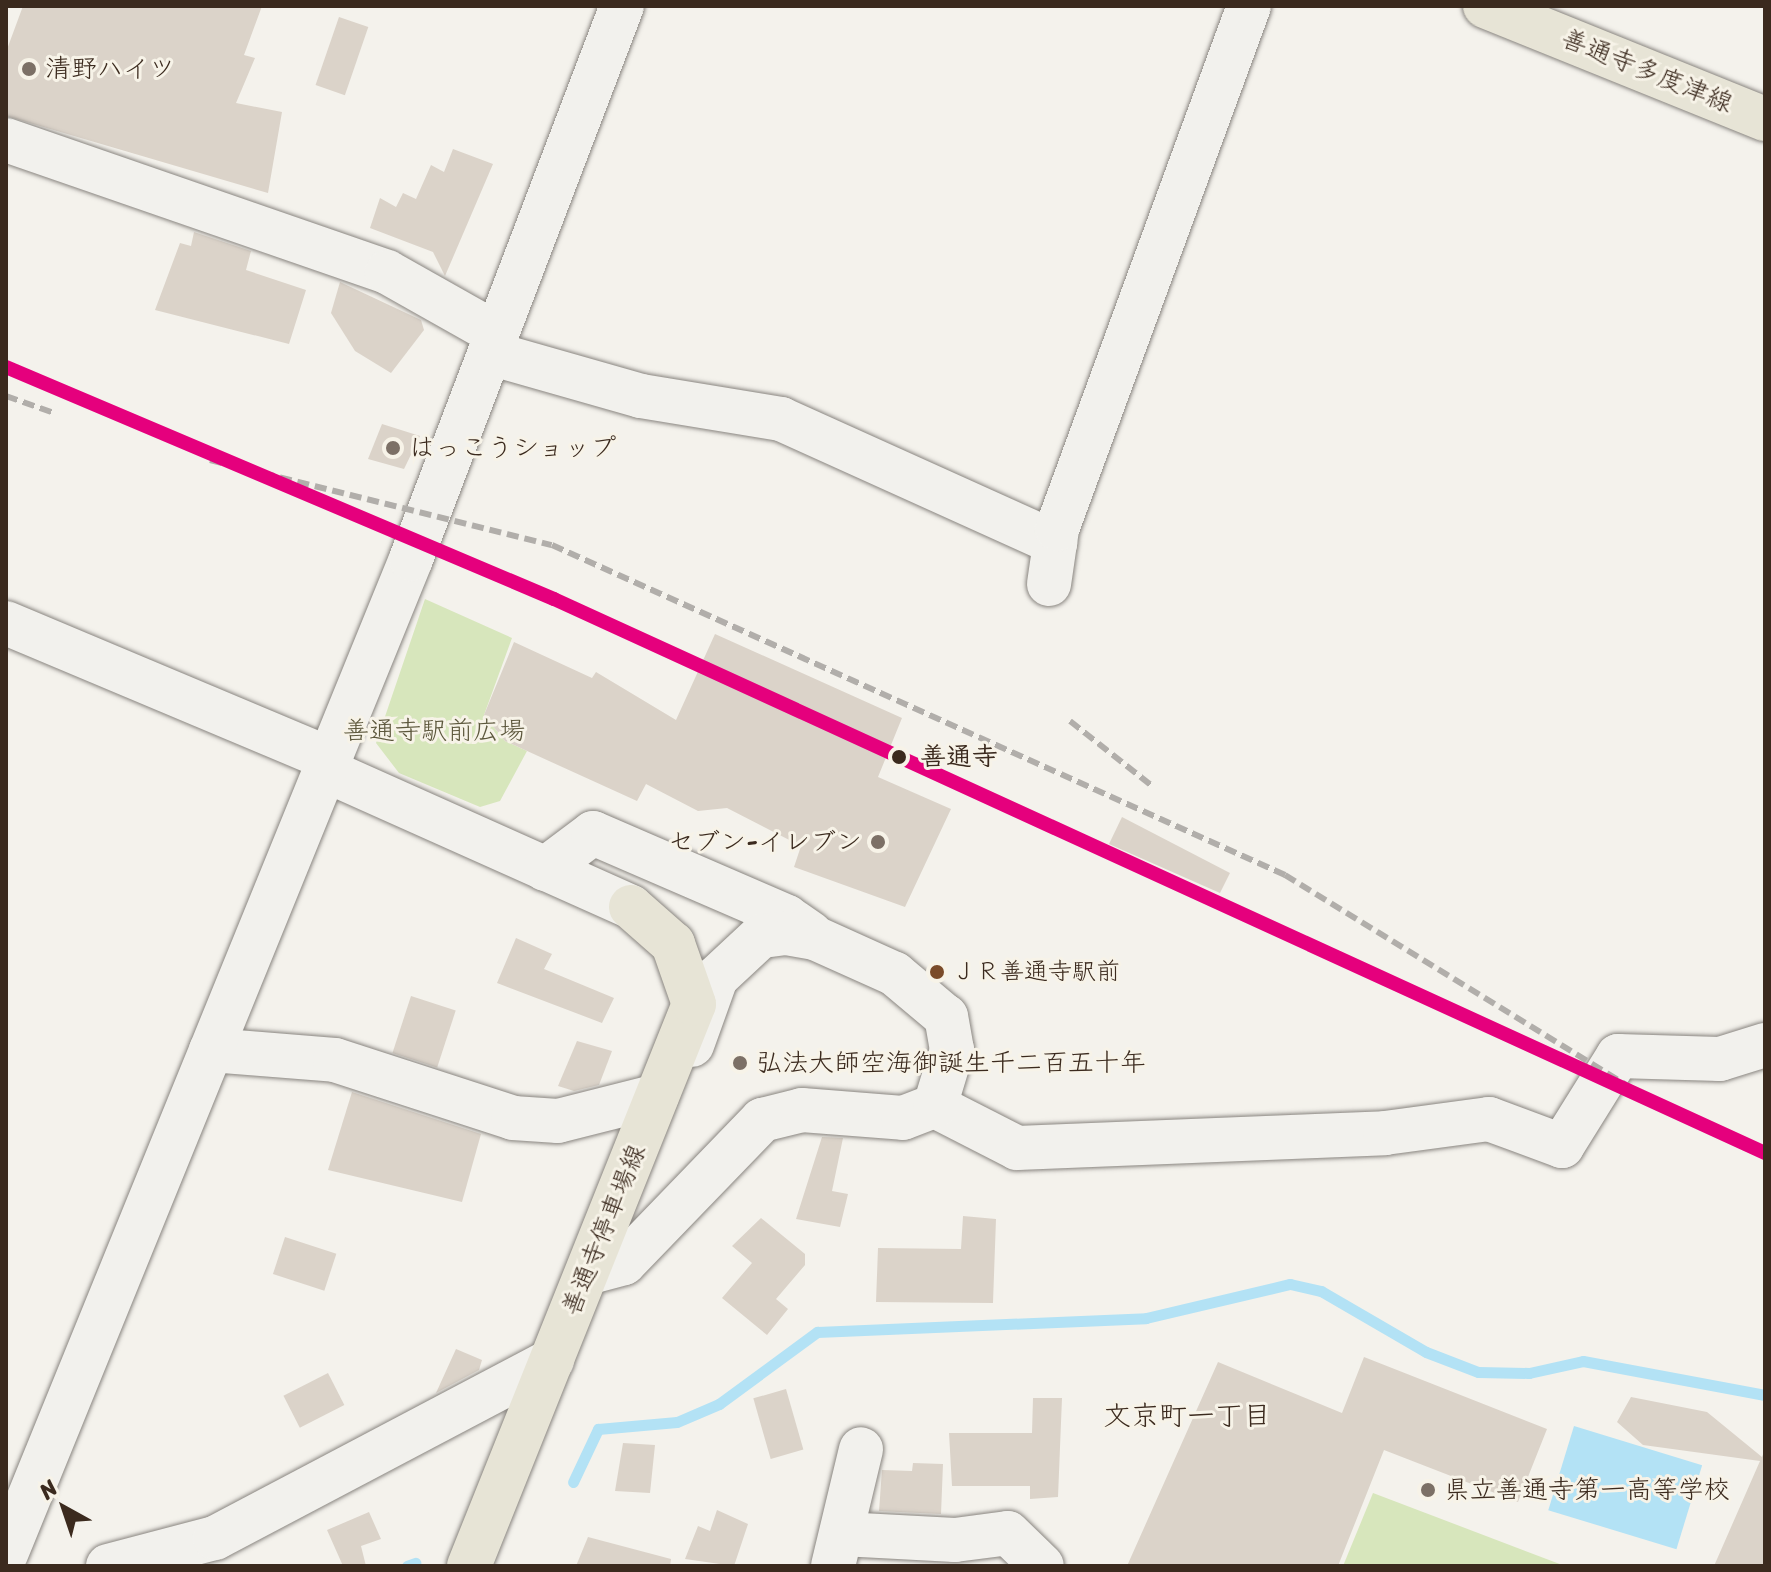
<!DOCTYPE html>
<meta charset="utf-8">
<style>
body{margin:0}
#map{position:relative;width:1771px;height:1572px;overflow:hidden;background:#f4f2ec;font-family:Sriracha,"Klee One",sans-serif}
div>[style]{position:absolute}
[style*='--x']{left:calc(var(--x)*1px);top:calc(var(--y)*1px);width:calc(var(--w)*1px);rotate:calc(var(--a)*1deg)}
.green>*{inset:0;background:#d7e6bc}
.water>*{inset:0;background:#b3e2f5;transform-origin:0 0}
.stream>*{height:11px;margin:-5.5px;padding:0 5.5px;transform-origin:5.5px;border-radius:5.5px;background:#b3e2f5}
.building>*{inset:0;background:#dbd3c9;transform-origin:0 0}
.roads{filter:drop-shadow(0 0 2px #898580) drop-shadow(0 0 2px #898580)}
.minor>*{height:44px;margin:-22px;padding:0 22px;transform-origin:22px;border-radius:22px;background:#f2f1ed}
.major>*{height:44px;margin:-22px;padding:0 22px;transform-origin:22px;border-radius:22px;background:#e7e4d6}
.rail>*{height:6px;margin-top:-3px;transform-origin:0;background:repeating-linear-gradient(90deg,#b1aeaa 0 12px,transparent 0 18px)}
.rail-1>*{height:14px;margin:-7px;padding:0 7px;transform-origin:7px;border-radius:7px;background:#e5007d}
.dots>*{width:22px;height:22px;translate:-50% -50%;box-sizing:border-box;border:4px solid #f7f3e8;border-radius:50%}
span{translate:-50% -50%;white-space:nowrap;text-align:center;line-height:1.15;-webkit-text-stroke:6px #f7f3e8;paint-order:stroke}
.bus-label{font-size:24px;color:#3b2a1e}
.left{translate:0 -50%;text-align:left}
.poi-label{font-size:26px;color:#3b2a1e}
.right{translate:-100% -50%;text-align:right}
.street-label{font-size:26px;color:#3b2a1e}
.park-label{font-size:26px;color:#5c573c}
.stop-label{font-size:26px;color:#3b2a1e;font-weight:700}
.neighbourhood-label{font-size:28px;color:#3b2a1e}
.frame{position:absolute;inset:0;border:8px solid #3b2a1e;pointer-events:none}
.north{position:absolute;left:24px;top:1468px;width:80px;height:80px;-webkit-text-stroke:6px #f7f3e8;paint-order:stroke;rotate:320deg;font-size:22px;font-weight:700;line-height:32px;text-align:center;color:#3b2a1e}
.north::after{content:'';display:block;margin:auto;width:28px;height:36px;background:#3b2a1e;clip-path:polygon(50% 0,100% 100%,50% 72%,0 100%)}
</style>
<div id="map">
<div class="green">
<i style="clip-path:polygon(425px 599px,512px 638px,484px 715px,505px 741px,527px 751px,500px 801px,480px 807px,399px 773px,376px 743px)"></i>
<i style="clip-path:polygon(1373px 1493px,1565px 1566px,1343px 1566px)"></i>
</div>
<div class="water">
<i style="left:1574px;top:1426px;width:134px;height:88px;rotate:17deg"></i>
</div>
<div class="stream">
<i style="--x:573;--y:1482;--w:59;--a:-64.7"></i>
<i style="--x:598;--y:1429;--w:79;--a:-5.1"></i>
<i style="--x:677;--y:1422;--w:46;--a:-23.2"></i>
<i style="--x:719;--y:1404;--w:122;--a:-36.3"></i>
<i style="--x:817;--y:1332;--w:329;--a:-2.4"></i>
<i style="--x:1146;--y:1318;--w:148;--a:-13.3"></i>
<i style="--x:1290;--y:1284;--w:32;--a:13"></i>
<i style="--x:1321;--y:1291;--w:121;--a:30.2"></i>
<i style="--x:1426;--y:1352;--w:56;--a:21"></i>
<i style="--x:1478;--y:1372;--w:51;--a:1.1"></i>
<i style="--x:1529;--y:1373;--w:55;--a:-12.5"></i>
<i style="--x:1583;--y:1361;--w:185;--a:10.6"></i>
<i style="--x:407;--y:1566;--w:9;--a:-21"></i>
</div>
<div class="building">
<i style="clip-path:polygon(23px 6px,262px 6px,244px 55px,255px 58px,236px 103px,282px 112px,268px 193px,6px 116px,6px 52px)"></i>
<i style="left:339px;top:17px;width:31px;height:72px;rotate:19deg"></i>
<i style="clip-path:polygon(453px 149px,493px 164px,445px 276px,433px 252px,370px 228px,380px 198px,396px 207px,403px 193px,416px 199px,431px 165px,444px 172px)"></i>
<i style="clip-path:polygon(194px 232px,251px 251px,246px 270px,306px 290px,289px 344px,155px 310px,180px 243px,191px 246px)"></i>
<i style="clip-path:polygon(340px 282px,421px 320px,424px 330px,391px 373px,355px 351px,331px 313px)"></i>
<i style="clip-path:polygon(382px 424px,420px 436px,404px 469px,368px 459px)"></i>
<i style="clip-path:polygon(715px 634px,902px 718px,878px 777px,951px 809px,905px 907px,794px 867px,801px 846px,727px 808px,698px 811px,646px 784px,637px 801px,505px 741px,484px 715px,514px 642px,592px 678px,596px 672px,676px 720px)"></i>
<i style="clip-path:polygon(1122px 817px,1230px 873px,1220px 893px,1109px 844px)"></i>
<i style="clip-path:polygon(516px 938px,552px 954px,544px 969px,614px 998px,602px 1023px,497px 983px)"></i>
<i style="left:411px;top:996px;width:47px;height:60px;rotate:18deg"></i>
<i style="clip-path:polygon(577px 1041px,612px 1051px,599px 1085px,574px 1091px,558px 1086px)"></i>
<i style="clip-path:polygon(352px 1092px,481px 1134px,462px 1202px,328px 1170px)"></i>
<i style="clip-path:polygon(822px 1137px,843px 1138px,832px 1191px,848px 1194px,840px 1227px,796px 1219px)"></i>
<i style="clip-path:polygon(963px 1216px,996px 1219px,993px 1303px,876px 1302px,878px 1248px,961px 1249px)"></i>
<i style="clip-path:polygon(761px 1218px,805px 1254px,805px 1265px,776px 1299px,788px 1309px,767px 1335px,722px 1298px,752px 1263px,732px 1246px)"></i>
<i style="left:285px;top:1237px;width:54px;height:39px;rotate:18deg"></i>
<i style="clip-path:polygon(456px 1349px,482px 1360px,479px 1370px,436px 1393px)"></i>
<i style="clip-path:polygon(1364px 1357px,1547px 1429px,1518px 1502px,1384px 1450px,1338px 1566px,1127px 1566px,1218px 1362px,1342px 1413px)"></i>
<i style="left:328px;top:1373px;width:36px;height:50px;rotate:63deg"></i>
<i style="left:786px;top:1389px;width:63px;height:34px;rotate:74deg"></i>
<i style="clip-path:polygon(1631px 1397px,1707px 1412px,1762px 1457px,1765px 1449px,1765px 1566px,1714px 1566px,1760px 1461px,1643px 1445px,1617px 1422px)"></i>
<i style="clip-path:polygon(1033px 1398px,1062px 1398px,1058px 1497px,1030px 1499px,1030px 1486px,952px 1486px,949px 1433px,1032px 1433px)"></i>
<i style="clip-path:polygon(623px 1443px,655px 1445px,650px 1493px,615px 1491px)"></i>
<i style="clip-path:polygon(913px 1463px,943px 1464px,941px 1514px,879px 1511px,882px 1470px,912px 1471px)"></i>
<i style="clip-path:polygon(717px 1510px,748px 1524px,734px 1566px,685px 1559px,698px 1526px,710px 1531px)"></i>
<i style="clip-path:polygon(369px 1512px,381px 1539px,361px 1546px,366px 1566px,343px 1566px,327px 1530px)"></i>
<i style="clip-path:polygon(588px 1537px,671px 1559px,670px 1566px,576px 1566px)"></i>
</div>
<div class="roads">
<div class="minor">
<i style="--x:6;--y:140;--w:403;--a:19.1"></i>
<i style="--x:387;--y:272;--w:126;--a:29.4"></i>
<i style="--x:490;--y:353;--w:157;--a:15.9"></i>
<i style="--x:641;--y:396;--w:142;--a:9.3"></i>
<i style="--x:781;--y:419;--w:301;--a:24.3"></i>
<i style="--x:1049;--y:584;--w:56;--a:-81.7"></i>
<i style="--x:1057;--y:529;--w:557;--a:-69.84"></i>
<i style="--x:6;--y:623;--w:351;--a:22.8"></i>
<i style="--x:325;--y:770;--w:335;--a:24.1"></i>
<i style="--x:545;--y:869;--w:60;--a:-36.9"></i>
<i style="--x:593;--y:833;--w:211;--a:23.4"></i>
<i style="--x:787;--y:917;--w:29;--a:35"></i>
<i style="--x:211;--y:1050;--w:124;--a:4.6"></i>
<i style="--x:335;--y:1060;--w:187;--a:18"></i>
<i style="--x:513;--y:1118;--w:45;--a:3.8"></i>
<i style="--x:558;--y:1121;--w:102;--a:-14.2"></i>
<i style="--x:935;--y:1106;--w:92;--a:27.1"></i>
<i style="--x:1017;--y:1148;--w:368;--a:-2.3"></i>
<i style="--x:1385;--y:1133;--w:105;--a:-7.7"></i>
<i style="--x:1489;--y:1119;--w:78;--a:20.3"></i>
<i style="--x:1562;--y:1146;--w:106;--a:-58.1"></i>
<i style="--x:1618;--y:1056;--w:102;--a:1.7"></i>
<i style="--x:1720;--y:1059;--w:47;--a:-17.3"></i>
<i style="--x:587;--y:1273;--w:38;--a:-15"></i>
<i style="--x:624;--y:1263;--w:199;--a:-46"></i>
<i style="--x:762;--y:1120;--w:41;--a:-14"></i>
<i style="--x:802;--y:1110;--w:101;--a:4.5"></i>
<i style="--x:903;--y:1118;--w:34;--a:-21"></i>
<i style="--x:935;--y:1106;--w:59;--a:-73.1"></i>
<i style="--x:952;--y:1050;--w:34;--a:-100"></i>
<i style="--x:946;--y:1017;--w:67;--a:-139.9"></i>
<i style="--x:895;--y:974;--w:88;--a:-155.8"></i>
<i style="--x:815;--y:938;--w:29;--a:-170"></i>
<i style="--x:786;--y:933;--w:25;--a:173"></i>
<i style="--x:761;--y:936;--w:62;--a:137"></i>
<i style="--x:716;--y:978;--w:71;--a:109.7"></i>
<i style="--x:842;--y:1534;--w:113;--a:3"></i>
<i style="--x:955;--y:1540;--w:53;--a:-7.5"></i>
<i style="--x:1008;--y:1533;--w:47;--a:44.1"></i>
<i style="--x:6;--y:1554;--w:1074;--a:-67.85"></i>
<i style="--x:411;--y:559;--w:592;--a:-69.12"></i>
<i style="--x:108;--y:1566;--w:111;--a:-14.7"></i>
<i style="--x:215;--y:1538;--w:381;--a:-27.8"></i>
<i style="--x:833;--y:1566;--w:120;--a:-76.5"></i>
</div>
<div class="major">
<i style="--x:1485;--y:6;--w:302;--a:22"></i>
<i style="--x:469;--y:1566;--w:605;--a:-68.18"></i>
<i style="--x:694;--y:1004;--w:64;--a:-109.3"></i>
<i style="--x:673;--y:944;--w:56;--a:-138.6"></i>
</div>
</div>
<div class="rail">
<i style="--x:6;--y:396;--w:51;--a:19.5"></i>
<i style="--x:210;--y:460;--w:352;--a:14"></i>
<i style="--x:552;--y:545;--w:804;--a:24.24"></i>
<i style="--x:1285;--y:875;--w:427;--a:31.6"></i>
<i style="--x:1070;--y:721;--w:105;--a:38.4"></i>
</div>
<div class="rail-1">
<i style="--x:6;--y:367;--w:595;--a:22.95"></i>
<i style="--x:554;--y:599;--w:1332;--a:24.58"></i>
</div>
<div class="dots">
<i style="left:29px;top:69px;background:#7c7066"></i>
<i style="left:393px;top:448px;background:#7c7066"></i>
<i style="left:899px;top:757px;background:#3b2a1e"></i>
<i style="left:878px;top:842px;background:#7c7066"></i>
<i style="left:937px;top:972px;background:#7a4b2a"></i>
<i style="left:740px;top:1063px;background:#7c7066"></i>
<i style="left:1428px;top:1490px;background:#7c7066"></i>
</div>
<div class="bus-label">
<span class="left" style="left:952px;top:972px">ＪＲ善通寺駅前</span>
</div>
<div class="poi-label">
<span class="left" style="left:45px;top:69px">清野ハイツ</span>
<span class="left" style="left:409px;top:448px">はっこうショップ</span>
<span class="right" style="left:862px;top:842px">セブン-イレブン</span>
<span class="left" style="left:756px;top:1063px">弘法大師空海御誕生千二百五十年</span>
<span class="left" style="left:1444px;top:1490px">県立善通寺第一高等学校</span>
</div>
<div class="street-label">
<span style="left:1647px;top:71px;rotate:22deg">善通寺多度津線</span>
<span style="left:604px;top:1230px;rotate:-68deg">善通寺停車場線</span>
</div>
<div class="park-label">
<span style="left:434px;top:731px">善通寺駅前広場</span>
</div>
<div class="stop-label">
<span class="left" style="left:920px;top:757px">善通寺</span>
</div>
<div class="neighbourhood-label">
<span style="left:1187px;top:1416px">文京町一丁目</span>
</div>
<div class="frame"></div>
<div class="north">N</div>
</div>
